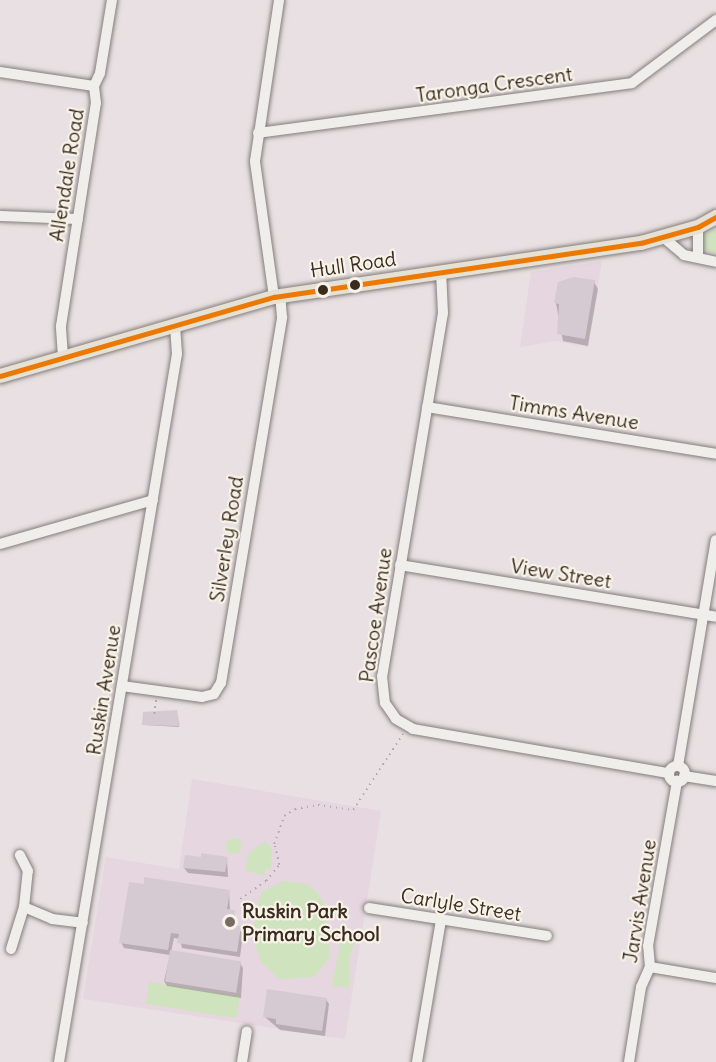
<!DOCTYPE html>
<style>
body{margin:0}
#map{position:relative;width:716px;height:1062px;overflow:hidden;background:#e8e0e2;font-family:Delius,sans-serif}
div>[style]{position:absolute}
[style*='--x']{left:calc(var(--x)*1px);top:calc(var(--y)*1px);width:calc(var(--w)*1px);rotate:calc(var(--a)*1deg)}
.built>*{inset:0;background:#e6d6df}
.green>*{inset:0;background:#d0e3bf;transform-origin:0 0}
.round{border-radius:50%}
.shadow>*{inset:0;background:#0003}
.building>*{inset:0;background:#d5cad2;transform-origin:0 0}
.path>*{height:1.5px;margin-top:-0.75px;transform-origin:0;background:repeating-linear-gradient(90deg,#afaba8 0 1.5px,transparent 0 6px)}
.roads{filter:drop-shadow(0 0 2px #847d7b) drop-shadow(0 0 2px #847d7b)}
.minor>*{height:10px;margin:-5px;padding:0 5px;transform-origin:5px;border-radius:5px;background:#f0eeeb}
.minor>.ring{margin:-5px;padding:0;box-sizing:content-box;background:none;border:10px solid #f0eeeb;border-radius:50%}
.major>*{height:14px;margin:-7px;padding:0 7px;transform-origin:7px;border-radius:7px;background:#e5e1d4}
.bus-1>*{height:4.5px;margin:-2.25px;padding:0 2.25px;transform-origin:2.25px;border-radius:2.25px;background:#eb7903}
.dots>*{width:16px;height:16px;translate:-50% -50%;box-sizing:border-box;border:3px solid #f7f3e8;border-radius:50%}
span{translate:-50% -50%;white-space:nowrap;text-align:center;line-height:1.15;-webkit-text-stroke:4.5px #f7f3e8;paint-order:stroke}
.street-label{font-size:20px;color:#3b2a1e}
.poi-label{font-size:20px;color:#3b2a1e;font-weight:700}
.left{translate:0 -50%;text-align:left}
</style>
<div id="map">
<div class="built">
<i style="clip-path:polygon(602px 261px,587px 347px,555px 341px,520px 347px,531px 272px)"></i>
<i style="clip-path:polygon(192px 779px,381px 811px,345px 1039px,83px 999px,106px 857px,179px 869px)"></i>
</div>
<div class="green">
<i style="clip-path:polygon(716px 229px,716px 253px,703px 250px,703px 235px)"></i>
<i class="round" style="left:226px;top:838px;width:16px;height:16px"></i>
<i style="clip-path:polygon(265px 841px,272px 848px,271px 869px,266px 868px,264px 876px,245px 870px,249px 853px)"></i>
<i style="clip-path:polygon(284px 881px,306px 884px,318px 893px,325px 906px,330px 957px,314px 977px,279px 979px,261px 962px,256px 947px,253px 931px,259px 899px,263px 891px)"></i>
<i style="clip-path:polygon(350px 933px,358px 934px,350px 955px,349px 988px,332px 986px,341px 940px)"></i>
<i style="left:149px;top:982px;width:92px;height:22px;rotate:9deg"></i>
</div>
<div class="shadow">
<i style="clip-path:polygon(594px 282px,598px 289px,588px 346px,563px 341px,556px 303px)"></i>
<i style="clip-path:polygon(177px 713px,179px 727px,144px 725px)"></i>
<i style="clip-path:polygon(227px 859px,228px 877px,188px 873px,184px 868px)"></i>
<i style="clip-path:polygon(229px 891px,230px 911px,234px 911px,236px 927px,243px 933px,240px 957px,182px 948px,180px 939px,174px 938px,171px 952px,240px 963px,243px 968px,241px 998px,167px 986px,164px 981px,170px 955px,124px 948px,121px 942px)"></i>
<i style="clip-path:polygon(326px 999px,329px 1004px,325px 1036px,280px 1030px,265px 1017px)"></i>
</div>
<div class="building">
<i style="clip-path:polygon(574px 277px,595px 280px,585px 339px,557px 334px,559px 304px,554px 303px,558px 282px)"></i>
<i style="clip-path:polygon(177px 710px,180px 726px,142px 725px,143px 712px)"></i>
<i style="clip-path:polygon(201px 853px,228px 857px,225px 872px,183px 868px,185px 855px,201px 857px)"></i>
<i style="clip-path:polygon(144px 877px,230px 890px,227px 909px,235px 910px,233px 925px,241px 926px,237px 952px,177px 943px,179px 934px,171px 933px,168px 950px,119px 943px,129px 882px,144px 884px)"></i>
<i style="left:170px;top:950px;width:72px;height:32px;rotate:9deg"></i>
<i style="clip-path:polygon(267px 989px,327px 998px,322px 1031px,276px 1024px,276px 1019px,263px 1017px)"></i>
</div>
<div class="path">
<i style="--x:154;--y:714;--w:14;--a:-82"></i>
<i style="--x:240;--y:899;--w:32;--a:-35"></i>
<i style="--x:266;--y:881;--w:21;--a:-51"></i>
<i style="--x:279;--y:865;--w:22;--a:-103"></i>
<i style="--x:274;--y:844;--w:30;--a:-70"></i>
<i style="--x:284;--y:816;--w:13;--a:-32"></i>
<i style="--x:295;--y:809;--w:23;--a:-10"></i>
<i style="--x:318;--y:805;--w:35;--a:8"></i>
<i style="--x:353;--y:810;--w:91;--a:-56.7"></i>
</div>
<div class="roads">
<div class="minor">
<i style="--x:0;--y:72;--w:95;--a:8.5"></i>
<i style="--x:258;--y:133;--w:377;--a:-7.6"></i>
<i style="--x:632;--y:83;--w:105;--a:-36.9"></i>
<i style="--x:0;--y:216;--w:78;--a:2.2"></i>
<i style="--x:698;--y:227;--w:30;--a:90"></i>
<i style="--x:664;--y:238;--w:26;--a:40"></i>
<i style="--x:684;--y:255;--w:33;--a:12"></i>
<i style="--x:441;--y:271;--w:42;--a:87.3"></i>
<i style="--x:443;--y:313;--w:368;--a:99.5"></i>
<i style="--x:382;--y:676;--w:27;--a:84"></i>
<i style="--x:385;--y:703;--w:19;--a:55"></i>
<i style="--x:396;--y:719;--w:20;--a:30"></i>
<i style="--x:413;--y:729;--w:260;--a:9.8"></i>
<i style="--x:274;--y:297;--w:137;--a:-98"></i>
<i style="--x:255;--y:161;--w:163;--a:-81.5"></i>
<i style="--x:63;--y:357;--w:31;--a:-94"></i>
<i style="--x:61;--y:326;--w:226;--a:-81.1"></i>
<i style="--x:96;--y:103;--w:17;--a:-97"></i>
<i style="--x:94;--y:86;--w:14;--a:-65"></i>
<i style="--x:100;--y:73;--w:74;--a:-80.7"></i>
<i style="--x:427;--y:407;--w:293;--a:9.2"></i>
<i style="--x:0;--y:544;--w:159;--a:-16"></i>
<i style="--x:400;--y:565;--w:320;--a:9.3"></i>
<i style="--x:122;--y:686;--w:81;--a:7.8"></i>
<i style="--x:202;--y:697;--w:12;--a:-14"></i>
<i style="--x:214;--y:694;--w:13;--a:-58"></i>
<i style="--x:221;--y:683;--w:371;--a:-80.5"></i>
<i style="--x:282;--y:317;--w:21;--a:-95"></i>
<i style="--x:678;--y:766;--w:229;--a:-80.5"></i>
<i class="ring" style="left:669px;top:766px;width:6px;height:6px"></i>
<i style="--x:684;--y:776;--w:32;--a:9"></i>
<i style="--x:24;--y:907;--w:30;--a:23"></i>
<i style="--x:52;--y:919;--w:31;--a:7"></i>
<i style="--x:369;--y:908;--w:180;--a:8.9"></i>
<i style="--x:11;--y:949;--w:44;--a:-72.8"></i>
<i style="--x:24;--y:907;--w:36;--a:-84"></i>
<i style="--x:28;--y:871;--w:18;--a:-117"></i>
<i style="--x:650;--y:967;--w:67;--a:9.5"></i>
<i style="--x:59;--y:1062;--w:718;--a:-80.54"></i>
<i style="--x:177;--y:354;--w:29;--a:-94"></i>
<i style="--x:242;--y:1062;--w:31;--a:-81"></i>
<i style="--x:417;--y:1062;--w:144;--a:-80.4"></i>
<i style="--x:629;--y:1062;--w:76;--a:-80.9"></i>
<i style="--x:641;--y:987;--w:22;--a:-66"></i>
<i style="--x:650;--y:967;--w:21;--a:-95"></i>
<i style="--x:648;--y:946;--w:168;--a:-80"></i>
</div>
<div class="major">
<i style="--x:0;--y:376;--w:285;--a:-16.1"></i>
<i style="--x:274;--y:297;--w:371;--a:-8.4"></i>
<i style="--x:641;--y:243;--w:59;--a:-15.7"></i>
<i style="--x:698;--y:227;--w:21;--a:-29"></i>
</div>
</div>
<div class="bus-1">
<i style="--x:0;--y:376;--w:285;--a:-16.1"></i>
<i style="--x:274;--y:297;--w:371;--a:-8.4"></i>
<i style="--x:641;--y:243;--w:59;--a:-15.7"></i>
<i style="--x:698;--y:227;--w:21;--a:-29"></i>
</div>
<div class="dots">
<i style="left:355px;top:285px;background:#3b2a1e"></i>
<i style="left:323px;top:290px;background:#3b2a1e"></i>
<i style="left:230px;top:922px;background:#786a63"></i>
</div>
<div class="street-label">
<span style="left:494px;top:84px;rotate:-8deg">Taronga Crescent</span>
<span style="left:66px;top:175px;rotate:-81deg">Allendale Road</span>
<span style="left:353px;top:264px;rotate:-8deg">Hull Road</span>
<span style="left:574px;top:412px;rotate:9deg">Timms Avenue</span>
<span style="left:226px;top:539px;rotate:-81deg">Silverley Road</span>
<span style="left:561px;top:573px;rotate:9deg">View Street</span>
<span style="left:375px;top:615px;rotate:-82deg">Pascoe Avenue</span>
<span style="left:103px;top:690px;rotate:-81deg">Ruskin Avenue</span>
<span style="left:639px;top:901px;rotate:-81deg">Jarvis Avenue</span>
<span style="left:461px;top:904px;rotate:9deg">Carlyle Street</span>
</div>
<div class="poi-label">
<span class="left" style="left:242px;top:922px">Ruskin Park<br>Primary School</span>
</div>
</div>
